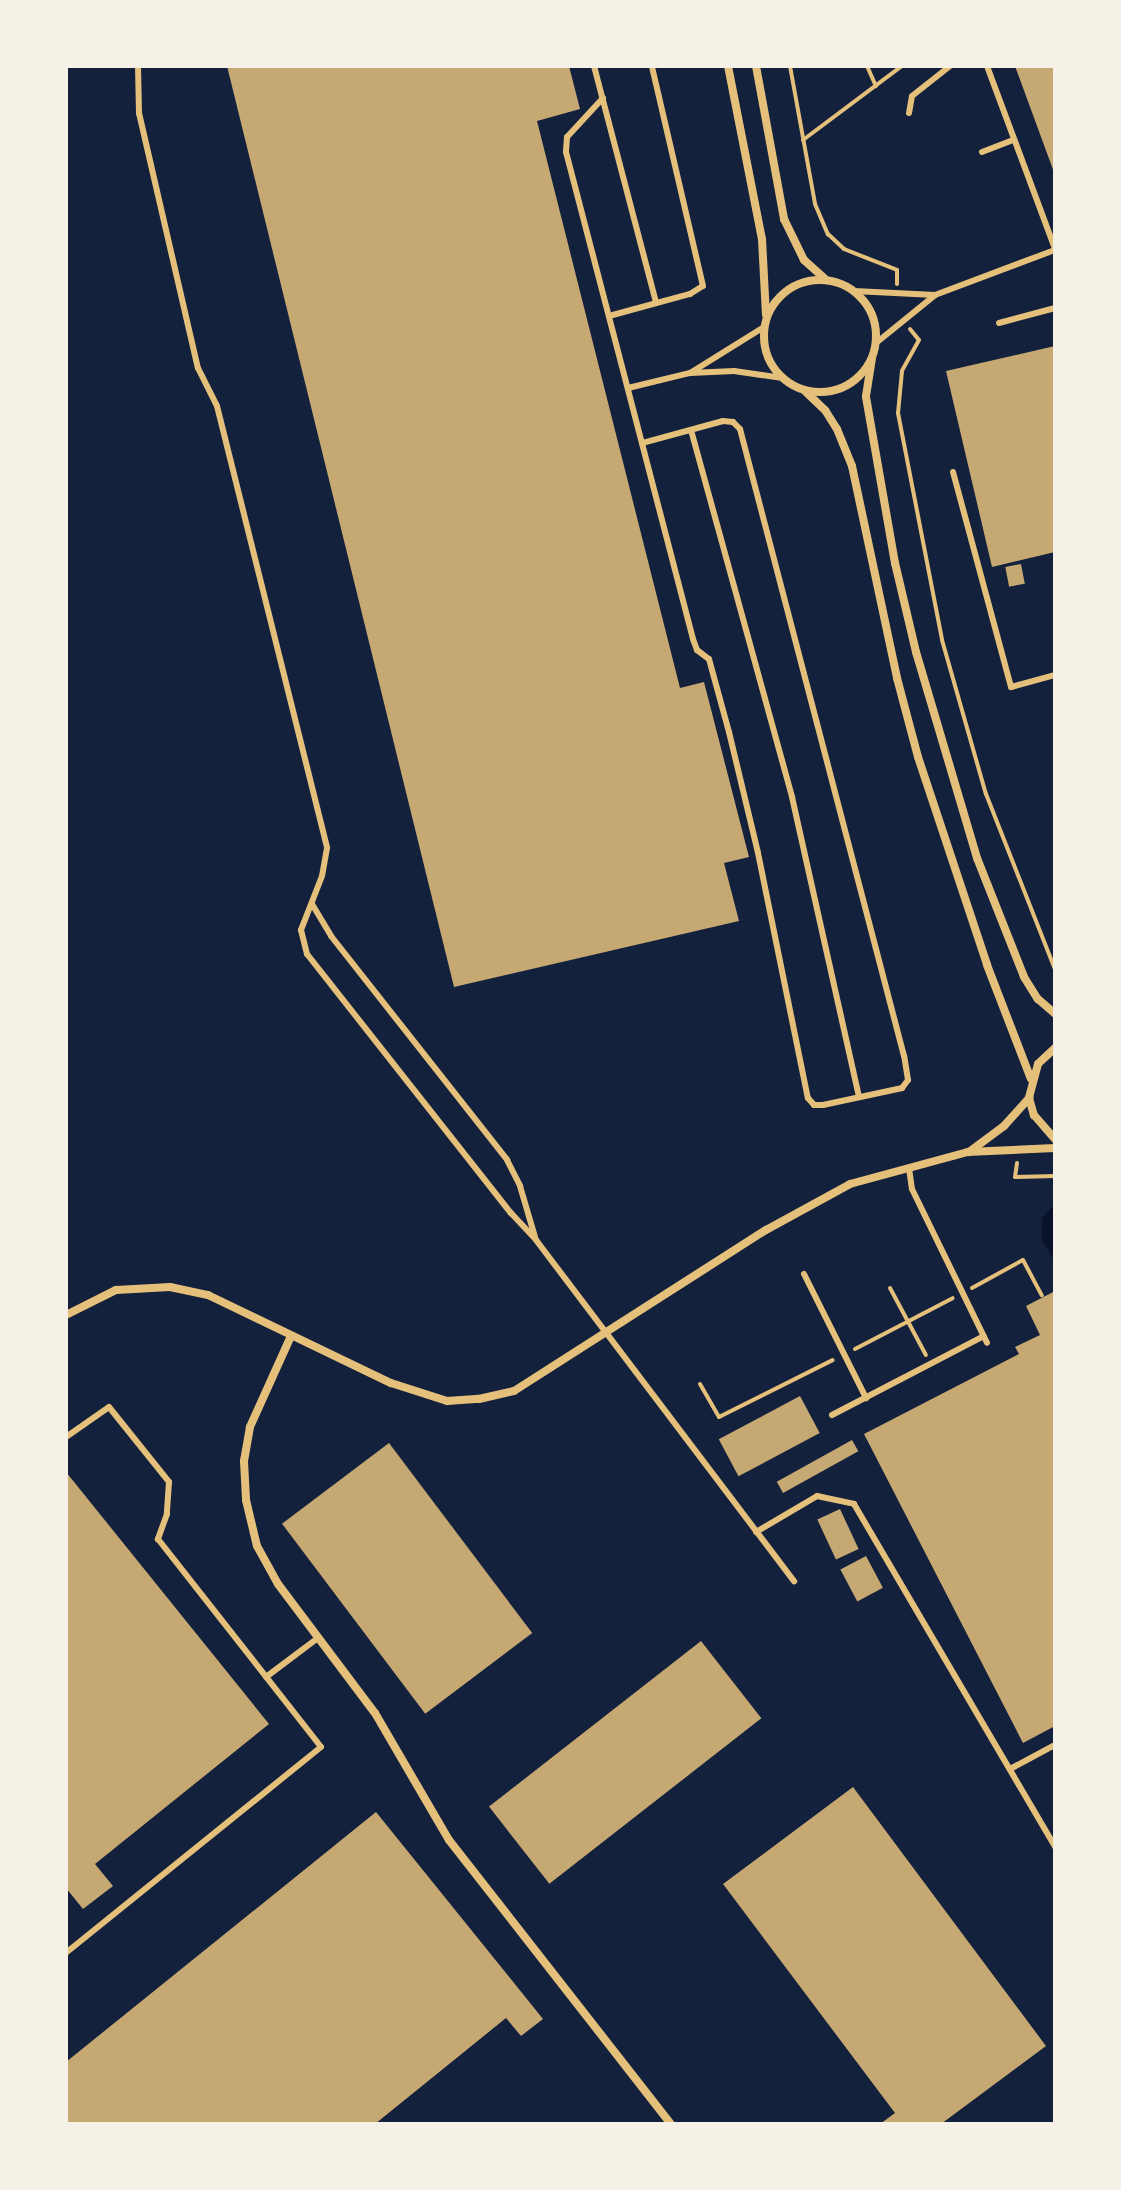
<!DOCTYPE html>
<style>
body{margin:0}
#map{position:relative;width:1121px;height:2190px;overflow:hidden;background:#14213d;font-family:Commissioner,sans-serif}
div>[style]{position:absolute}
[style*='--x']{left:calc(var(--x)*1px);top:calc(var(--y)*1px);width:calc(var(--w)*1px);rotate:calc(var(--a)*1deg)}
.water>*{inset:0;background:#0b132b}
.building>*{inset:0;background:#c6a872;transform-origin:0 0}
.path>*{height:4px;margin:-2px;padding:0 2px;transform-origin:2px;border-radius:2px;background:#e5c07b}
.service>*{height:6px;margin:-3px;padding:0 3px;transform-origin:3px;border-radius:3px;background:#e5c07b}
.minor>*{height:8px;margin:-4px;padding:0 4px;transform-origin:4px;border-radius:4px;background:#e5c07b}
.minor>.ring{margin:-4px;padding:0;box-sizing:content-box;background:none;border:8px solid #e5c07b;border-radius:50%}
span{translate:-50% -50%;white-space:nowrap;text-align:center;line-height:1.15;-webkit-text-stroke:8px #f6f1e7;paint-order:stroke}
.frame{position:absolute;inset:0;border:68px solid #f6f1e7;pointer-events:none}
</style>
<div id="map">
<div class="water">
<i style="clip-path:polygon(1052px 1207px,1055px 1207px,1055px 1261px,1042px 1241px,1042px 1218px)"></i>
</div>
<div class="building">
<i style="clip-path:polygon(227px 66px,569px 66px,580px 109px,537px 121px,680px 688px,704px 682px,749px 857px,724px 863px,739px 921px,454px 987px)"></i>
<i style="clip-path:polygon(1015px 66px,1055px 66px,1055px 175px)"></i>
<i style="clip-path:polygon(1055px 346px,1055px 552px,992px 567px,946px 371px)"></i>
<i style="left:1021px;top:564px;width:20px;height:16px;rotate:79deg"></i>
<i style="clip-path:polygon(1055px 1291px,1055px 1726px,1023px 1743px,864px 1434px,1019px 1354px,1015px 1347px,1040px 1335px,1026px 1306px)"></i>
<i style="left:800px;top:1396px;width:42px;height:92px;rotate:62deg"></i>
<i style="left:852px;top:1440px;width:13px;height:86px;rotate:61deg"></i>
<i style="left:389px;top:1443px;width:238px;height:134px;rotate:53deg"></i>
<i style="clip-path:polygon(66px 1472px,269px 1724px,95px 1864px,113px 1886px,83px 1909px,66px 1888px)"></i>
<i style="left:840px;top:1509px;width:44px;height:25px;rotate:65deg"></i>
<i style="left:866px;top:1556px;width:36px;height:29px;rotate:62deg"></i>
<i style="left:701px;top:1641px;width:98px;height:269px;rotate:52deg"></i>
<i style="clip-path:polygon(853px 1787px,1046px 2046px,941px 2124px,880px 2124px,895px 2113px,723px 1884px)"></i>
<i style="clip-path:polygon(376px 1812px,543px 2019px,521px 2036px,506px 2018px,375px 2124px,66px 2124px,66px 2062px)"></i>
</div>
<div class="path">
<i style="--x:790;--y:66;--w:140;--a:79.7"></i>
<i style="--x:815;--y:204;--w:33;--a:67"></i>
<i style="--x:828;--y:234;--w:22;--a:43"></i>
<i style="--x:844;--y:249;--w:57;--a:21.6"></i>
<i style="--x:897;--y:270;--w:14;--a:90"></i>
<i style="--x:867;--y:66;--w:22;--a:66"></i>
<i style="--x:803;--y:140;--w:124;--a:-36.8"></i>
<i style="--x:910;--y:329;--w:14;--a:51"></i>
<i style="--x:919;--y:340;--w:35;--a:119"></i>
<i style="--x:902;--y:371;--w:42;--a:95.4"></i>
<i style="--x:898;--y:413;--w:231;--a:79"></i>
<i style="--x:942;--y:640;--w:160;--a:74.1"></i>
<i style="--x:986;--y:794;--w:188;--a:68.5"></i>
<i style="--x:1017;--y:1163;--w:14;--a:98"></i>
<i style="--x:1015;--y:1177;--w:40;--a:-1.4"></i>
<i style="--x:890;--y:1288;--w:76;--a:61.8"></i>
<i style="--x:972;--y:1288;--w:58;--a:-28.8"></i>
<i style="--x:1023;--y:1260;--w:40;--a:62"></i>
<i style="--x:855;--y:1349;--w:110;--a:-27.5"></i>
<i style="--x:700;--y:1384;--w:38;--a:60"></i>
<i style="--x:719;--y:1417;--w:127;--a:-26.6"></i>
</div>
<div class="service">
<i style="--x:138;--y:66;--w:47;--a:88.8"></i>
<i style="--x:139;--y:113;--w:262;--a:77"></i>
<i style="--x:198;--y:368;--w:42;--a:63.4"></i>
<i style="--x:217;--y:406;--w:455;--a:76"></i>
<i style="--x:327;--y:848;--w:28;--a:100"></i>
<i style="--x:322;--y:876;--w:58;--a:111.3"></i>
<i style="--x:301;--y:930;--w:25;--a:76"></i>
<i style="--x:307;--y:954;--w:330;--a:51.8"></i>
<i style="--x:511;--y:1213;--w:37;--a:47"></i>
<i style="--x:536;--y:1240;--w:428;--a:52.9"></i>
<i style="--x:594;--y:66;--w:245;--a:75.3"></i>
<i style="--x:987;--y:66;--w:195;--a:69.6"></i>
<i style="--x:603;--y:98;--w:53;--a:132.7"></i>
<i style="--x:567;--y:137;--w:15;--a:94"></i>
<i style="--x:566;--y:152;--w:503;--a:75.38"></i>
<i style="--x:693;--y:639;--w:12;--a:70"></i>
<i style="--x:697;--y:650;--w:15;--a:37"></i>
<i style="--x:709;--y:659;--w:76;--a:74.7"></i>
<i style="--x:729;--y:732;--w:124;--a:76.5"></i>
<i style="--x:758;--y:853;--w:250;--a:78.5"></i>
<i style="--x:808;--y:1098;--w:9;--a:49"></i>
<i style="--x:814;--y:1105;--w:9;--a:0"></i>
<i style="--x:823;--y:1105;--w:81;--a:-12.1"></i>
<i style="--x:902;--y:1088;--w:10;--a:-53"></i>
<i style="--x:908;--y:1080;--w:24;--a:-99"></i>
<i style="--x:904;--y:1056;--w:648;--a:-104.66"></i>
<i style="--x:740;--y:429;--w:10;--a:-135"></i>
<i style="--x:733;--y:422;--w:10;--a:-174"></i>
<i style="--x:723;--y:421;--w:84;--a:164.8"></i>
<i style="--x:909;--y:113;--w:17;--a:-80"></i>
<i style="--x:912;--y:96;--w:48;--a:-38.3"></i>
<i style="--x:982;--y:152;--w:34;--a:-21"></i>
<i style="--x:854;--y:291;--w:81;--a:2.8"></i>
<i style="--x:609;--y:316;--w:84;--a:-15.2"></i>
<i style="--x:690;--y:294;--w:15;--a:-32"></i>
<i style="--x:703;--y:286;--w:226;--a:-103.1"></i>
<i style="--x:999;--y:323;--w:58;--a:-15"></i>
<i style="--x:764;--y:327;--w:87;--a:148.1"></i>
<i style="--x:690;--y:373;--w:44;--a:-2.6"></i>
<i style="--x:734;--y:371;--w:49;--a:8.3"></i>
<i style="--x:876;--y:343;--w:76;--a:-39.1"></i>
<i style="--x:935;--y:295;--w:128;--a:-20.6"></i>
<i style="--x:628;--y:388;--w:64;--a:-13.6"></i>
<i style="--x:691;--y:430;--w:381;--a:74.6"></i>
<i style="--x:792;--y:797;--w:306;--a:77.4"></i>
<i style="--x:953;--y:472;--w:223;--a:74.9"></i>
<i style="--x:1011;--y:687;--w:46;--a:-15.3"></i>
<i style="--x:312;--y:904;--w:37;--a:59"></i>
<i style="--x:331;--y:936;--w:285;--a:51.8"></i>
<i style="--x:507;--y:1160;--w:29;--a:63"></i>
<i style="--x:520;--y:1186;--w:53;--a:73.6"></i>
<i style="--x:909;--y:1168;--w:21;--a:82"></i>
<i style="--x:912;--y:1189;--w:171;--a:64"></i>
<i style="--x:804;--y:1274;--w:139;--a:63.4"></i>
<i style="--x:832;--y:1415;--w:171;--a:-27.5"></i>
<i style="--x:66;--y:1437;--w:52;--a:-34.9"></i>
<i style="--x:109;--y:1407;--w:96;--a:51.3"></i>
<i style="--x:169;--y:1482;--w:32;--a:94"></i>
<i style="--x:167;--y:1514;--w:27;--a:110"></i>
<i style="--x:158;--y:1539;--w:264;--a:51.9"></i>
<i style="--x:321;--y:1747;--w:328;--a:141.1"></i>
<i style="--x:756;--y:1532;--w:71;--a:-30.5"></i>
<i style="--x:817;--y:1496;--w:38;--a:12"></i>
<i style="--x:854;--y:1504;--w:398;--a:59.6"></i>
<i style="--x:266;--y:1677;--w:66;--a:-37"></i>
<i style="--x:1010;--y:1769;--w:51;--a:-28.1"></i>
</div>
<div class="minor">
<i style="--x:728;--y:66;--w:176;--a:78.9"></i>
<i style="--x:762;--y:239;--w:76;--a:87"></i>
<i style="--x:756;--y:66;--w:156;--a:79.6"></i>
<i style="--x:784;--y:219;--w:46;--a:64"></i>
<i style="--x:804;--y:260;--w:30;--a:42"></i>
<i class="ring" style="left:764px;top:280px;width:104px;height:104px"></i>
<i style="--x:872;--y:358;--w:39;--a:99"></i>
<i style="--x:866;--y:397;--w:169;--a:80.1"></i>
<i style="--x:895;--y:563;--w:91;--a:76.7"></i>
<i style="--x:916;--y:652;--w:215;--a:73.5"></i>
<i style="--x:977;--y:858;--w:128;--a:68.4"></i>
<i style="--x:1024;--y:977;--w:26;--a:58"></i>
<i style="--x:1038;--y:999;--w:23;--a:41"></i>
<i style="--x:805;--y:391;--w:28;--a:44"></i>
<i style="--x:825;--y:410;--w:22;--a:58"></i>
<i style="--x:837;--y:429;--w:40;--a:68"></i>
<i style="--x:852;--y:466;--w:217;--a:78"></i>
<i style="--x:897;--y:678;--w:82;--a:75.1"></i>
<i style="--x:918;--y:757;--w:219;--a:71.6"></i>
<i style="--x:987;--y:965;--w:122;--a:68.9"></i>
<i style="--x:1055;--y:1048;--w:23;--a:137"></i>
<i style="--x:1038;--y:1064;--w:35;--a:105"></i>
<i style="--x:1029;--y:1098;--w:18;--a:74"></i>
<i style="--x:1034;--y:1115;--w:32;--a:49"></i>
<i style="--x:969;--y:1152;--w:44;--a:-36.6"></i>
<i style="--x:1004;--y:1126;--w:38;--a:-48"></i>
<i style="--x:66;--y:1315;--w:56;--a:-26.6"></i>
<i style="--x:116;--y:1290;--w:54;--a:-3.2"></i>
<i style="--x:170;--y:1287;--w:39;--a:12"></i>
<i style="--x:208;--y:1295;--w:203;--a:25.7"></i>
<i style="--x:391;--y:1383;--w:59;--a:17.8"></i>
<i style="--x:447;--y:1401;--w:32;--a:-4"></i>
<i style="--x:479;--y:1399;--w:36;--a:-13"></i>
<i style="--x:514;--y:1391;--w:299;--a:-32.6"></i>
<i style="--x:766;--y:1230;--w:96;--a:-28.7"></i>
<i style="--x:850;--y:1184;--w:122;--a:-15.2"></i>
<i style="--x:968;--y:1152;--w:87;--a:-2.6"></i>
<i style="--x:291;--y:1336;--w:100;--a:114.3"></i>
<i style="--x:250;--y:1427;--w:35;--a:100"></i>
<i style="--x:244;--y:1461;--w:39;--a:87"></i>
<i style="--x:246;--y:1500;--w:47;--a:76.6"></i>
<i style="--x:257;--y:1546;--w:43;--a:61.1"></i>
<i style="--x:278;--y:1584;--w:161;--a:53.1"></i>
<i style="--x:375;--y:1713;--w:147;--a:59.8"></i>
<i style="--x:449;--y:1840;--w:360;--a:52"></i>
</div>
<div class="frame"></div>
</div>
